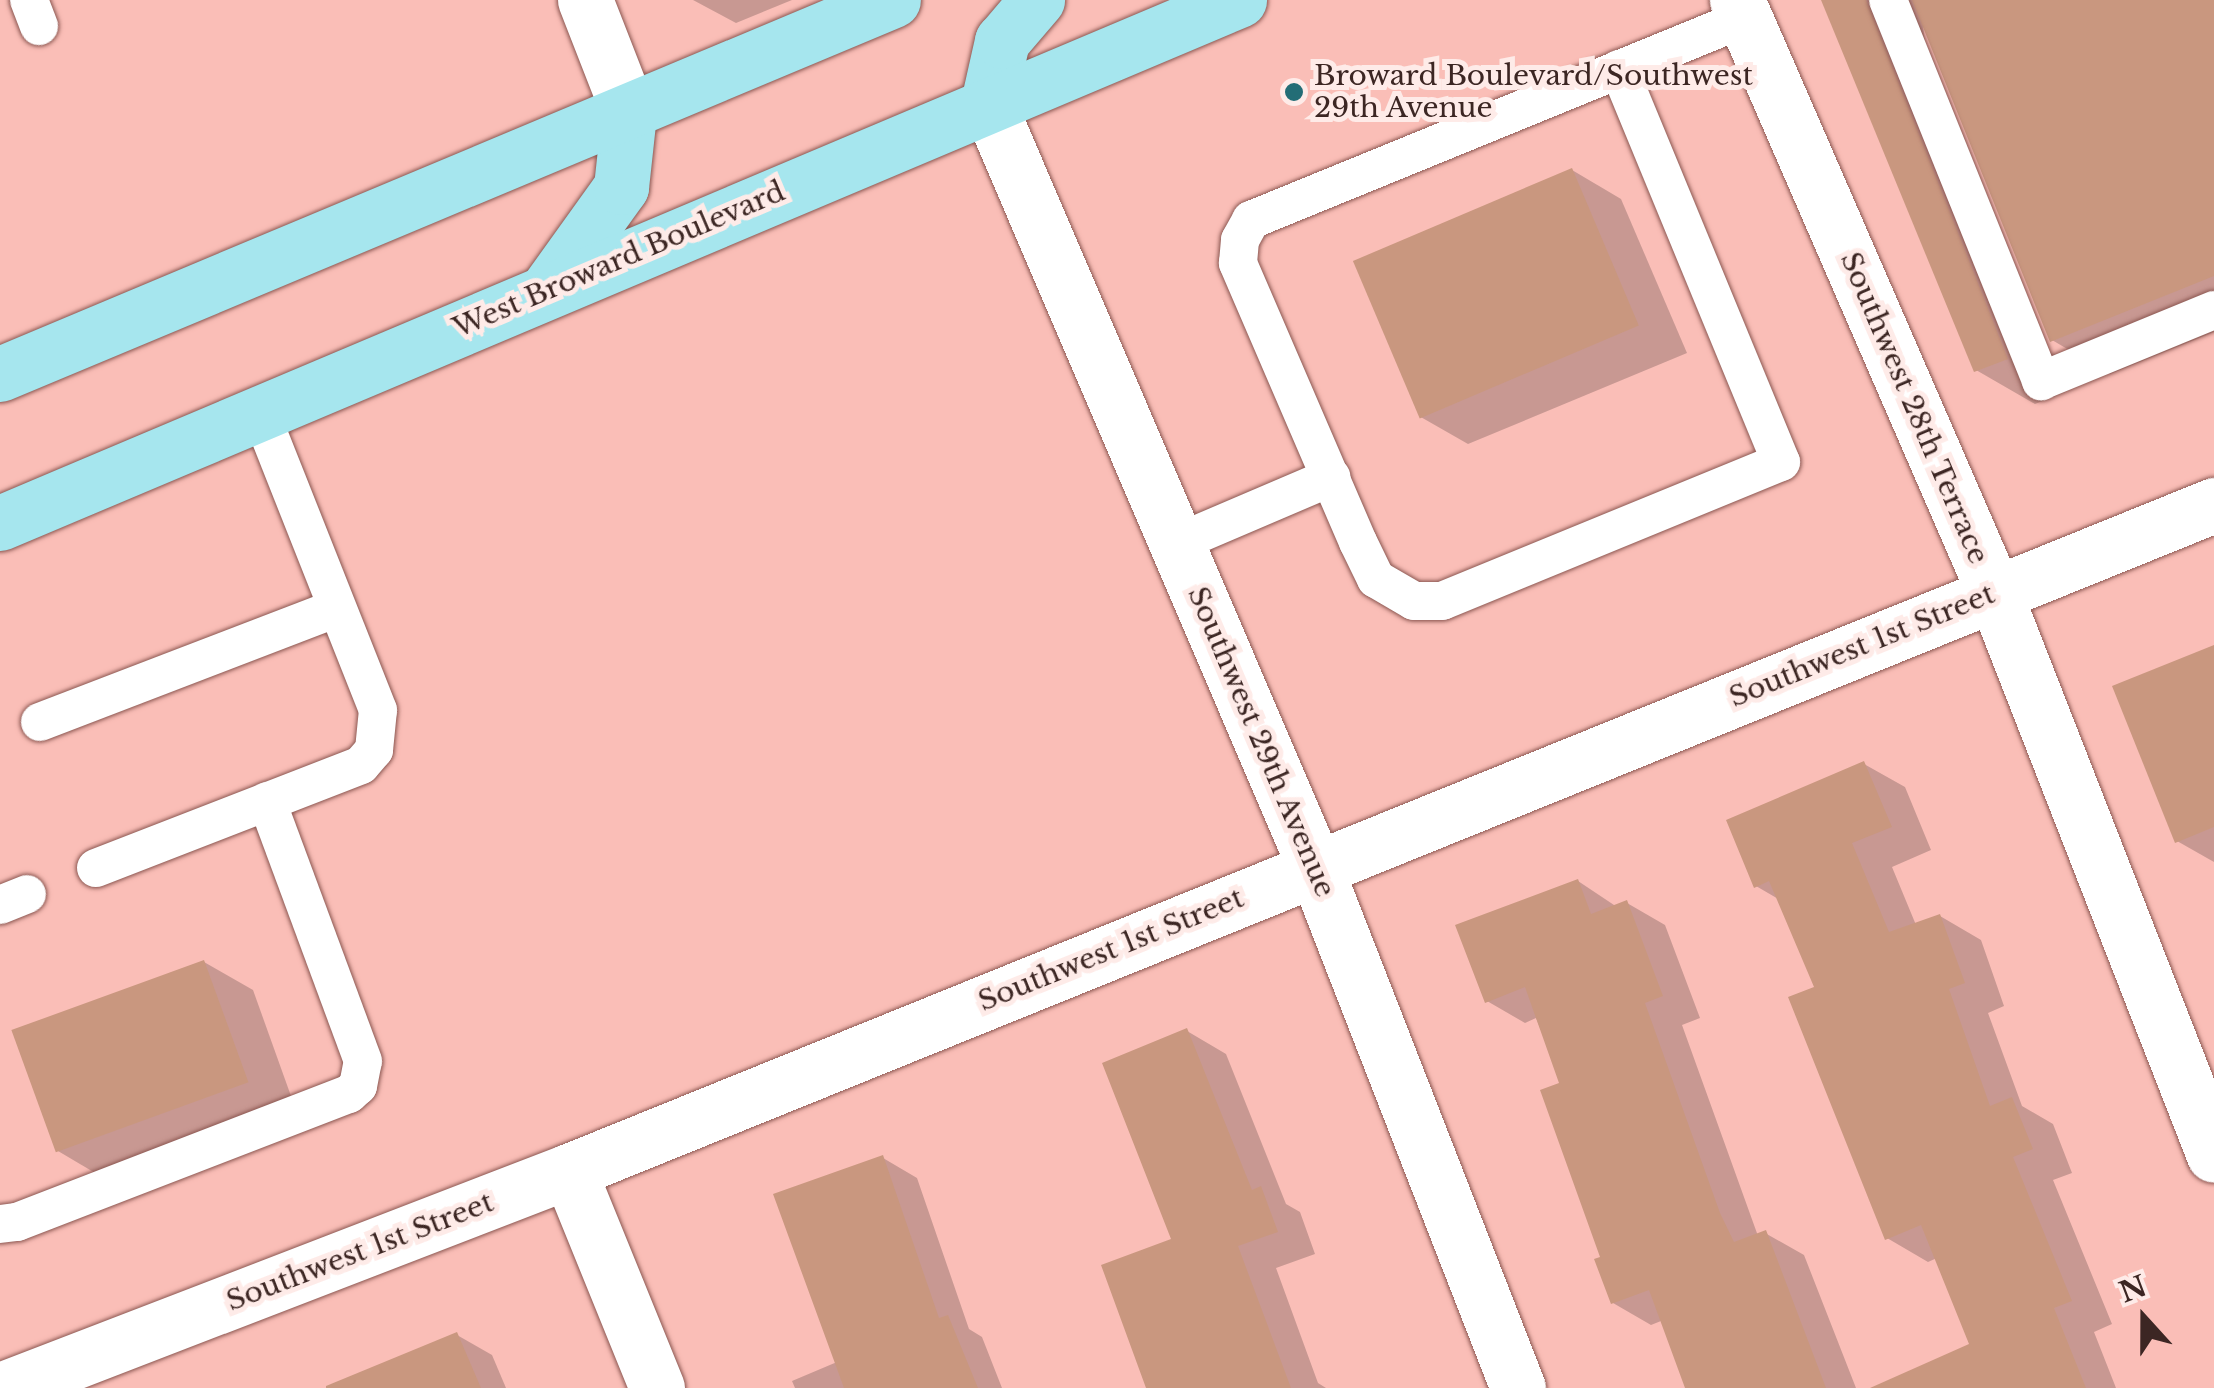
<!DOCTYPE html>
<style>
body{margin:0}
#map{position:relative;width:2214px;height:1388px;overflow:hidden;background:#fabeb7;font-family:"Libre Baskerville",serif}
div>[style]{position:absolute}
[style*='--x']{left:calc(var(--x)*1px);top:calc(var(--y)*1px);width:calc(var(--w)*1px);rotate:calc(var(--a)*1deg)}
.shadow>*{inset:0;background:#0003}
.building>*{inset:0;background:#c9977f;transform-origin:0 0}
.roads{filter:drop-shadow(0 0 2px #8b5751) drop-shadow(0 0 2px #8b5751)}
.lane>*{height:38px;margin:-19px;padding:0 19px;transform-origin:19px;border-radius:19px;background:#fff}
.street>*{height:55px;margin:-27.5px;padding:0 27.5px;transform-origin:27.5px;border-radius:27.5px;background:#fff}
.primary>*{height:55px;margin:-27.5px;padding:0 27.5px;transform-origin:27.5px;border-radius:27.5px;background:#a6e6ee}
.dots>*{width:28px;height:28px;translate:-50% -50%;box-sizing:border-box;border:5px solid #feebe8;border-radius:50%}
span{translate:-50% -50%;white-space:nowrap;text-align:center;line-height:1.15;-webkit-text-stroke:10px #feebe8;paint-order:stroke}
.poi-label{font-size:28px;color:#3c2623}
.left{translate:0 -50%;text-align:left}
.street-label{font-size:28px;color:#3c2623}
.north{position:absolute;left:2094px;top:1268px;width:100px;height:100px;-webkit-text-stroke:8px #feebe8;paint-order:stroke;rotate:339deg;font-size:28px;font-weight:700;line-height:40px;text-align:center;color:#3c2623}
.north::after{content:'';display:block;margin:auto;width:35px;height:45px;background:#3c2623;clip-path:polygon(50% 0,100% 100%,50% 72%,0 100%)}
</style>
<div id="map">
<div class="shadow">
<i style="clip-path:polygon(693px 0,792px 0,736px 23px)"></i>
<i style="clip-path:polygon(1836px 0,2214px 0,2214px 332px,2110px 374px,2052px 340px,1923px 25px,1925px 44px,2065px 392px,2035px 404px,1976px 370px)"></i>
<i style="clip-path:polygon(1572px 170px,1621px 199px,1687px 353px,1468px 444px,1419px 416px)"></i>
<i style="clip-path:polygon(2214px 648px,2214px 862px,2177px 841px)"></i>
<i style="clip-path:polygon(1864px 764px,1905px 787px,1931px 850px,1892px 867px,1916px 925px,1940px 916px,1981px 940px,2004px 1006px,1988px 1013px,2022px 1106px,2053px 1124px,2072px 1173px,2053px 1180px,2112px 1324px,2094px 1332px,2116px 1388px,1992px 1388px,1937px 1258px,1928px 1262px,1887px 1238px,1817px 988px,1780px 900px,1756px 886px)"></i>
<i style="clip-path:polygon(1578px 881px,1617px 907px,1627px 903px,1665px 925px,1700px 1018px,1682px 1025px,1758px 1236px,1765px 1233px,1804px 1255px,1856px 1388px,1688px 1388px,1661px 1321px,1651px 1325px,1613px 1303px,1563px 1084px,1536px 1018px,1525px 1023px,1487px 1001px)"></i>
<i style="clip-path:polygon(204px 962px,253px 990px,296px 1110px,107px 1180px,58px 1151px)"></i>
<i style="clip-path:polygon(1187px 1031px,1226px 1054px,1286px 1204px,1300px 1212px,1315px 1254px,1276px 1268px,1318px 1383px,1326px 1388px,1157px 1388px,1175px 1241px)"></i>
<i style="clip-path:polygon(883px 1158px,917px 1178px,969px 1329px,982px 1337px,1002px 1388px,795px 1388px,792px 1381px,837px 1362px)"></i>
<i style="clip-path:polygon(457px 1335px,492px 1355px,506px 1388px,380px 1388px)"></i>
</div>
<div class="building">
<i style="clip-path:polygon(1821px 0,1866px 0,2008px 359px,1974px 372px)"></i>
<i style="clip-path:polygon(1912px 0,2214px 0,2214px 276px,2050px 342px)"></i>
<i style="left:1572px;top:168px;width:171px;height:238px;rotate:67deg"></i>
<i style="clip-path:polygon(2214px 645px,2214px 827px,2175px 843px,2112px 686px)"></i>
<i style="clip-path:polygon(1864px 761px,1892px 827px,1852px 843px,1889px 932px,1940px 914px,1965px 983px,1949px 989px,1990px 1106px,2012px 1097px,2033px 1149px,2013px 1157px,2072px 1301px,2054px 1308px,2086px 1388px,1870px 1388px,1969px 1344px,1921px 1225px,1885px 1240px,1788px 997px,1814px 987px,1769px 881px,1754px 888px,1726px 820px)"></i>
<i style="clip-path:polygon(1578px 879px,1591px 914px,1627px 900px,1663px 996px,1645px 1003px,1720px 1213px,1734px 1242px,1766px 1230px,1826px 1388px,1685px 1388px,1649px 1290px,1611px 1304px,1594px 1259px,1600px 1257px,1540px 1090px,1559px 1083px,1525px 987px,1485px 1003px,1455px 925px)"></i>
<i style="left:204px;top:960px;width:130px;height:205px;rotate:70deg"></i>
<i style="clip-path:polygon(1187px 1028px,1252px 1190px,1261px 1186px,1278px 1232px,1238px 1246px,1291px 1388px,1146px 1388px,1101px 1265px,1171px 1239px,1102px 1063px)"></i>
<i style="clip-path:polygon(883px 1155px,939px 1318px,948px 1315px,978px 1388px,844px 1388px,773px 1194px)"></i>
<i style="clip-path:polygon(457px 1332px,481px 1388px,326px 1388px,326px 1386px)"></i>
</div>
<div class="roads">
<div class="lane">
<i style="--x:29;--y:0;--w:28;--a:69"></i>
<i style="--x:1888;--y:0;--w:411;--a:68.1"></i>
<i style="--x:2041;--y:381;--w:187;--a:-22.3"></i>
<i style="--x:1619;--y:69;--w:425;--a:67.6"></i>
<i style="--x:1781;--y:462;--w:366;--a:157.7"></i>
<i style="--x:1442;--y:601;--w:28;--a:180"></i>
<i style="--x:1414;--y:601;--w:44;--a:-149.9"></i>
<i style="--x:1376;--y:579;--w:41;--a:-115.9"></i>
<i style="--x:1358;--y:542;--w:304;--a:-113.3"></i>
<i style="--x:1238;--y:263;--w:23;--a:-85"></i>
<i style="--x:1240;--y:240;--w:23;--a:-61"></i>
<i style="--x:1251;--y:220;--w:534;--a:-22.24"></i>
<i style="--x:1177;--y:543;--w:168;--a:-23.1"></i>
<i style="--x:40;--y:722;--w:318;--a:-21"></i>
<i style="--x:96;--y:868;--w:284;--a:-21.2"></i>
<i style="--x:361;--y:765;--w:20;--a:-49"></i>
<i style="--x:374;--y:750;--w:40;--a:-84.3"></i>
<i style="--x:378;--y:710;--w:321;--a:-111.6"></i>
<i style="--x:0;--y:905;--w:29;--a:-22"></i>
<i style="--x:0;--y:1224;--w:17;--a:-7"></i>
<i style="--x:17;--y:1222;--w:356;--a:-21.1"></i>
<i style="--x:349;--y:1094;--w:12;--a:-42"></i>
<i style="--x:358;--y:1086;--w:25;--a:-79"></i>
<i style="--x:363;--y:1061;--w:277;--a:-110.3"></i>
</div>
<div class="street">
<i style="--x:585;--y:0;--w:121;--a:68.7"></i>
<i style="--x:1737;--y:0;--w:645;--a:66.53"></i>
<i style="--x:1994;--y:592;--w:604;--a:68.66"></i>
<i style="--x:988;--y:103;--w:831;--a:66.83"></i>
<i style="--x:1315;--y:867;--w:559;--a:68.71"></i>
<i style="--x:569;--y:1171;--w:234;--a:67.9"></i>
<i style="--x:6;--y:1388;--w:603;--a:-21.08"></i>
<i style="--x:569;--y:1171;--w:1775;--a:-22.04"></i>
</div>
<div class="primary">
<i style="--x:988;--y:103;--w:64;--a:-77.3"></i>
<i style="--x:1002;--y:41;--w:54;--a:-49.5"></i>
<i style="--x:547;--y:290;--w:127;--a:-54.3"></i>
<i style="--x:621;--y:187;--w:74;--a:-83.8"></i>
<i style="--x:0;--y:374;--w:968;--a:-22.72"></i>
<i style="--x:0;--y:523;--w:1345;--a:-22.89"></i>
</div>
</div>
<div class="dots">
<i style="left:1294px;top:92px;background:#236d76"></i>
</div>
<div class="poi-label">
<span class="left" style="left:1314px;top:92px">Broward Boulevard/Southwest<br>29th Avenue</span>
</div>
<div class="street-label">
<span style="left:619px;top:260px;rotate:-23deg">West Broward Boulevard</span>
<span style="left:1914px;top:408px;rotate:67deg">Southwest 28th Terrace</span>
<span style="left:1862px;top:646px;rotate:-22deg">Southwest 1st Street</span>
<span style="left:1261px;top:742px;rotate:67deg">Southwest 29th Avenue</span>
<span style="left:1111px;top:950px;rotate:-22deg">Southwest 1st Street</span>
<span style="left:360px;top:1252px;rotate:-21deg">Southwest 1st Street</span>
</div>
<div class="north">N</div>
</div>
